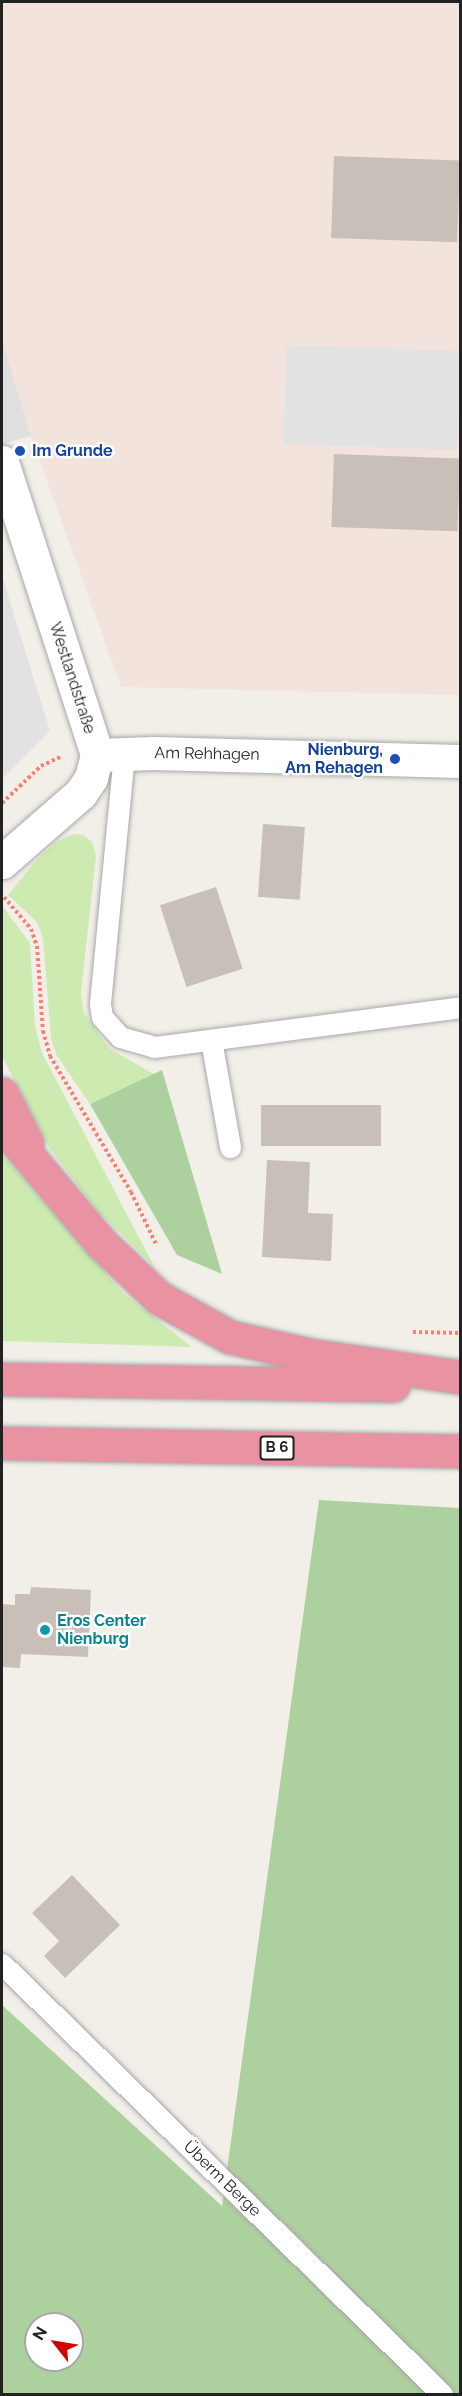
<!DOCTYPE html>
<meta charset="utf-8">
<style>
body{margin:0}
#map{position:relative;width:462px;height:2396px;overflow:hidden;background:#f2efe9;font-family:Raleway,sans-serif}
div>[style]{position:absolute}
[style*='--x']{left:calc(var(--x)*1px);top:calc(var(--y)*1px);width:calc(var(--w)*1px);rotate:calc(var(--a)*1deg)}
.residential>*{inset:0;background:#e0dfdf}
.military>*{inset:0;background:#f3e3dd}
.grass>*{inset:0;background:#cdebb0}
.forest>*{inset:0;background:#add19e}
.parking>*{inset:0;background:#e2e2e2;transform-origin:0 0}
.building>*{inset:0;background:#c7bfb8;transform-origin:0 0}
.path>*{height:4px;margin-top:-2px;transform-origin:0;background:repeating-linear-gradient(90deg,#fa8072 0 3px,transparent 0 6px)}
.roads{filter:drop-shadow(0 0 2px #a9a9a9) drop-shadow(0 0 2px #a9a9a9)}
.lane>*{height:21px;margin:-10.5px;padding:0 10.5px;transform-origin:10.5px;border-radius:10.5px;background:#fff}
.street>*{height:33px;margin:-16.5px;padding:0 16.5px;transform-origin:16.5px;border-radius:16.5px;background:#fff}
.highway>*{height:33px;margin:-16.5px;padding:0 16.5px;transform-origin:16.5px;border-radius:16.5px;background:#e892a2}
.dots>*{width:16px;height:16px;translate:-50% -50%;box-sizing:border-box;border:3px solid #fff;border-radius:50%}
span{translate:-50% -50%;white-space:nowrap;text-align:center;line-height:1.15;-webkit-text-stroke:4.5px #fff;paint-order:stroke}
.shield-label span{padding:2px 4px;background:#fff;border:2px solid;border-radius:4px;-webkit-text-stroke-width:0}
.shield-label{font-size:15px;color:#222;font-weight:700}
.transit-label{font-size:16px;color:#164399;font-weight:700}
.left{translate:0 -50%;text-align:left}
.right{translate:-100% -50%;text-align:right}
.street-label{font-size:16px;color:#222}
.culture-label{font-size:16px;color:#0d838f;font-weight:700}
.frame{position:absolute;inset:0;border:3px solid #222;pointer-events:none}
.north{position:absolute;left:24px;top:2312px;width:60px;height:60px;box-sizing:border-box;background:#fff;border:2px solid #a7a7a7;border-radius:50%;rotate:301deg;font-size:16px;font-weight:700;line-height:24px;text-align:center;color:#222}
.north::after{content:'';display:block;margin:auto;width:21px;height:27px;background:#d40000;clip-path:polygon(50% 0,100% 100%,50% 72%,0 100%)}
</style>
<div id="map">
<div class="residential">
<i style="clip-path:polygon(2px 339px,31px 436px,2px 444px)"></i>
</div>
<div class="military">
<i style="clip-path:polygon(2px 2px,460px 2px,460px 695px,121px 687px,31px 436px,2px 339px)"></i>
</div>
<div class="grass">
<i style="clip-path:polygon(73px 834px,83px 835px,92px 842px,96px 856px,81px 992px,84px 1013px,110px 1049px,154px 1074px,90px 1104px,57px 1056px,51px 1038px,43px 939px,37px 922px,8px 895px,38px 858px,55px 843px)"></i>
<i style="clip-path:polygon(3px 907px,30px 943px,35px 1025px,42px 1053px,154px 1266px,97px 1210px,50px 1149px,2px 1056px)"></i>
<i style="clip-path:polygon(2px 1154px,123px 1293px,192px 1347px,2px 1341px)"></i>
</div>
<div class="forest">
<i style="clip-path:polygon(162px 1070px,222px 1274px,177px 1255px,90px 1104px)"></i>
<i style="clip-path:polygon(evenodd,319px 1500px,460px 1508px,460px 2394px,2px 2394px,2px 2005px,222px 2206px,319px 1500px,36px 2324px,72px 2324px,72px 2360px,36px 2360px,36px 2324px)"></i>
</div>
<div class="parking">
<i style="left:287px;top:345px;width:173px;height:99px;rotate:2deg"></i>
<i style="clip-path:polygon(2px 576px,50px 731px,2px 779px)"></i>
</div>
<div class="building">
<i style="left:334px;top:156px;width:126px;height:82px;rotate:2deg"></i>
<i style="left:334px;top:454px;width:126px;height:73px;rotate:2deg"></i>
<i style="left:263px;top:824px;width:42px;height:73px;rotate:4deg"></i>
<i style="left:216px;top:887px;width:86px;height:59px;rotate:72deg"></i>
<i style="left:261px;top:1105px;width:120px;height:41px"></i>
<i style="clip-path:polygon(267px 1160px,310px 1162px,308px 1213px,333px 1214px,331px 1261px,262px 1257px)"></i>
<i style="clip-path:polygon(31px 1587px,91px 1590px,88px 1657px,21px 1654px,20px 1668px,2px 1667px,2px 1604px,15px 1605px,15px 1594px,30px 1594px)"></i>
<i style="clip-path:polygon(72px 1875px,120px 1925px,65px 1978px,44px 1956px,59px 1941px,32px 1913px)"></i>
</div>
<div class="path">
<i style="--x:2;--y:803;--w:54;--a:-43.5"></i>
<i style="--x:41;--y:766;--w:23;--a:-25"></i>
<i style="--x:4;--y:897;--w:42;--a:49.8"></i>
<i style="--x:31;--y:929;--w:18;--a:71"></i>
<i style="--x:37;--y:946;--w:85;--a:86"></i>
<i style="--x:43;--y:1031;--w:26;--a:74"></i>
<i style="--x:50;--y:1056;--w:158;--a:59.2"></i>
<i style="--x:131;--y:1192;--w:58;--a:64.3"></i>
<i style="--x:413;--y:1332;--w:47;--a:1.2"></i>
</div>
<div class="roads">
<div class="lane">
<i style="--x:124;--y:754;--w:251;--a:95.5"></i>
<i style="--x:100;--y:1004;--w:13;--a:81"></i>
<i style="--x:102;--y:1017;--w:27;--a:48"></i>
<i style="--x:120;--y:1037;--w:35;--a:16"></i>
<i style="--x:154;--y:1047;--w:309;--a:-7.4"></i>
<i style="--x:211;--y:1040;--w:109;--a:79.9"></i>
<i style="--x:2;--y:1964;--w:615;--a:44.34"></i>
</div>
<div class="street">
<i style="--x:2;--y:462;--w:308;--a:72"></i>
<i style="--x:97;--y:755;--w:24;--a:105"></i>
<i style="--x:91;--y:778;--w:18;--a:124"></i>
<i style="--x:81;--y:793;--w:105;--a:138.9"></i>
<i style="--x:97;--y:755;--w:56;--a:-2"></i>
<i style="--x:153;--y:753;--w:307;--a:1.5"></i>
</div>
<div class="highway">
<i style="--x:2;--y:1094;--w:55;--a:63"></i>
<i style="--x:2;--y:1125;--w:154;--a:50"></i>
<i style="--x:101;--y:1243;--w:80;--a:43.5"></i>
<i style="--x:159;--y:1298;--w:81;--a:28.8"></i>
<i style="--x:230;--y:1337;--w:81;--a:12.8"></i>
<i style="--x:309;--y:1355;--w:153;--a:8.3"></i>
<i style="--x:2;--y:1379;--w:391;--a:0.9"></i>
<i style="--x:2;--y:1443;--w:458;--a:1"></i>
</div>
</div>
<div class="dots">
<i style="left:20px;top:451px;background:#1a4fb4"></i>
<i style="left:395px;top:759px;background:#1a4fb4"></i>
<i style="left:45px;top:1630px;background:#0f9aa8"></i>
</div>
<div class="shield-label">
<span style="left:277px;top:1448px">B 6</span>
</div>
<div class="transit-label">
<span class="left" style="left:32px;top:451px">Im Grunde</span>
<span class="right" style="left:383px;top:759px">Nienburg,<br>Am Rehagen</span>
</div>
<div class="street-label">
<span style="left:72px;top:678px;rotate:72deg">Westlandstraße</span>
<span style="left:207px;top:754px;rotate:1deg">Am Rehhagen</span>
<span style="left:222px;top:2179px;rotate:44deg">Überm Berge</span>
</div>
<div class="culture-label">
<span class="left" style="left:57px;top:1630px">Eros Center<br>Nienburg</span>
</div>
<div class="frame"></div>
<div class="north">N</div>
</div>
